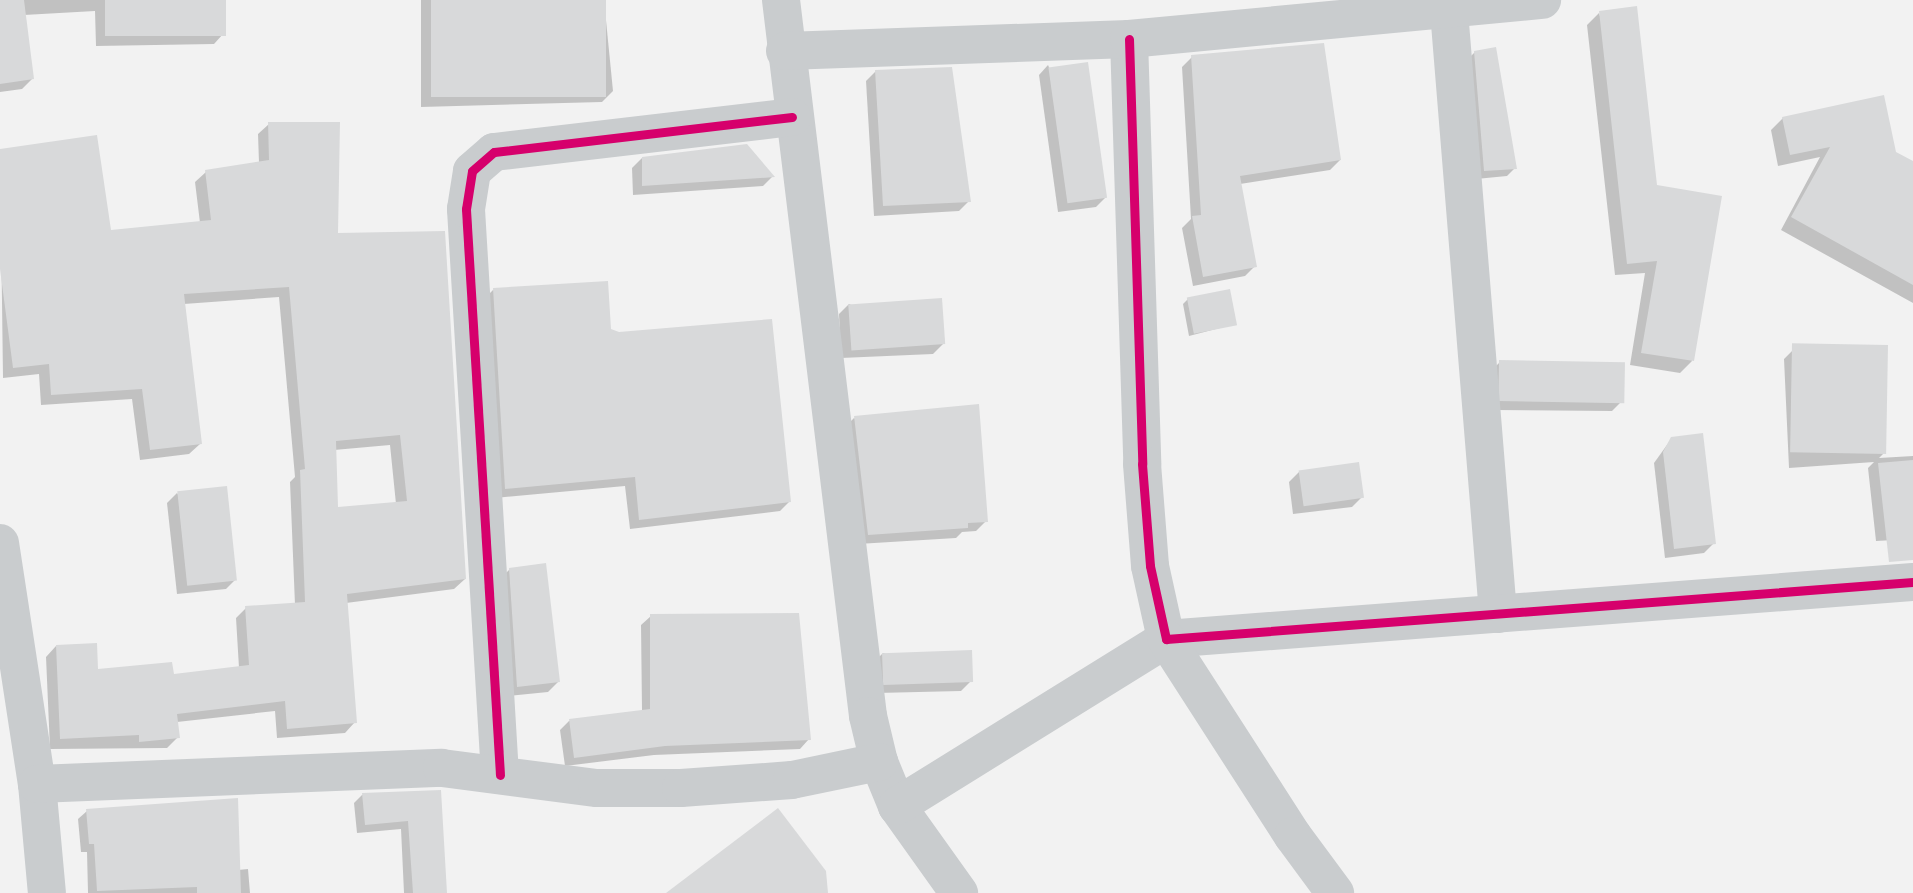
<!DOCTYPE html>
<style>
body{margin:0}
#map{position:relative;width:1913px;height:893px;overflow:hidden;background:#f2f2f2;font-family:Ubuntu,sans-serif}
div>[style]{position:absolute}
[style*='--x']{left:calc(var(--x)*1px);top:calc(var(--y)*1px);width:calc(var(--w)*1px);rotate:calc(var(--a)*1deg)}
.shadow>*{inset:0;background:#0003}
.building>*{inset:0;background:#d8d9da;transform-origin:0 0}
.minor>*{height:38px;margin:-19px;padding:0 19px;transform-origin:19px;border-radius:19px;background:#c9ccce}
.cycleway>*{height:9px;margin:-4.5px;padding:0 4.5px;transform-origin:4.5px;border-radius:4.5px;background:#d6006c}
span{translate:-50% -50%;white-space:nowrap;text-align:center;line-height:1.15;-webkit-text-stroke:5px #fff;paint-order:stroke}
</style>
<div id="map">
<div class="shadow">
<i style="clip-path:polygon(0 0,224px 0,224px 33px,214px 44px,96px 46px,95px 11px,24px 15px,32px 79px,22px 89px,0 92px)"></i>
<i style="clip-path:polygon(421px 0,604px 0,613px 91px,602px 102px,421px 107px)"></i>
<i style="clip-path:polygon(1599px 13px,1655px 187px,1692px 361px,1680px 373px,1630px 365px,1645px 273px,1615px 275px,1587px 25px)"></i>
<i style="clip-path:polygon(1475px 52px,1515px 168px,1507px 176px,1476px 179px,1466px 61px)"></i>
<i style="clip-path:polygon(1192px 57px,1340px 160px,1330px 170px,1240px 184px,1255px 266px,1245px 276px,1193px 286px,1182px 228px,1191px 219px,1182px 67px)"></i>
<i style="clip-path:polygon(1048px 65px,1106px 197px,1096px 207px,1058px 212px,1039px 75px)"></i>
<i style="clip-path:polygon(876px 71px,969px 201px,959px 211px,874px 216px,866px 81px)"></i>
<i style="clip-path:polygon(1783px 118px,1913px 163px,1913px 303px,1781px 230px,1820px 157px,1778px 166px,1771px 130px)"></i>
<i style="clip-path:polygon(evenodd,269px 124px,336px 235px,465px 579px,454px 589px,346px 603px,355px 722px,345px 733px,277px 738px,275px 711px,177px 722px,178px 737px,167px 748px,50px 749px,46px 657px,56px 646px,97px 671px,172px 676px,239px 668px,236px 618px,246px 608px,295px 605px,290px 482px,295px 477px,279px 297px,184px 304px,200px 444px,189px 454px,140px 460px,132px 399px,41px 405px,39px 374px,3px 378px,0 150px,110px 232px,200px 223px,195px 182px,206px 172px,259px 163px,258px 134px,269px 124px,390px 445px,396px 504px,337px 509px,334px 450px,390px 445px)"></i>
<i style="clip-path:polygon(642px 158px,772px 177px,763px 186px,633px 195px,632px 168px)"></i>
<i style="clip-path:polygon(493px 290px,609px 330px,789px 502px,780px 511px,630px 529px,625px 486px,495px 498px,484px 299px)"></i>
<i style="clip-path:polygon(1188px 299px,1235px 324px,1189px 336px,1183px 304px)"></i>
<i style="clip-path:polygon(849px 304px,943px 344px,933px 354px,841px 358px,839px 314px)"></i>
<i style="clip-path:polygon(1793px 350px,1884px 453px,1879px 458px,1913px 456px,1913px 539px,1876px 541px,1868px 468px,1874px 462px,1789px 468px,1784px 359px)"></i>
<i style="clip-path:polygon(1500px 362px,1622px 401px,1612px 411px,1493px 410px,1490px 372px)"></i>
<i style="clip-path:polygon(854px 418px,986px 521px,976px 531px,962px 532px,956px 538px,858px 544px,844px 428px)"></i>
<i style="clip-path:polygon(1672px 438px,1714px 543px,1704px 553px,1665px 558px,1654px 463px)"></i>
<i style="clip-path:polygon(1299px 472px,1362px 497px,1352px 507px,1293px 514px,1289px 482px)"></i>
<i style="clip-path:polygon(177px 493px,236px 579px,226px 589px,177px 594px,167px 503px)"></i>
<i style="clip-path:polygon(510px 569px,558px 682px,548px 692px,507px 696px,500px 579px)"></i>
<i style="clip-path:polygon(651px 616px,809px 739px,800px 749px,654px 755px,565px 766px,560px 730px,569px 721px,642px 711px,641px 625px)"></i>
<i style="clip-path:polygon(883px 653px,971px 681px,961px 691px,877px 693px,873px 663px)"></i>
<i style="clip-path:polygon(439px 792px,445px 893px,404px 893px,401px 829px,357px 833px,354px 803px,362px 795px)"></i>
<i style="clip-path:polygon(87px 811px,238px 870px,248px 869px,250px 893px,88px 893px,87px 852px,81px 852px,78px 819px)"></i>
</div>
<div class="building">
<i style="clip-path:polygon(0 0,24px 0,34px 79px,0 84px)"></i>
<i style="left:105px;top:0;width:121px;height:36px"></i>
<i style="left:431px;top:0;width:175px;height:97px"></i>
<i style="clip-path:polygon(1637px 6px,1657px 185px,1722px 196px,1694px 361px,1641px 353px,1657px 261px,1627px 264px,1599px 11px)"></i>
<i style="clip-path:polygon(1324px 43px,1341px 160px,1240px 176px,1257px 267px,1203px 277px,1192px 216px,1201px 215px,1191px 55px)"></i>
<i style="clip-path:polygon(1496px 47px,1517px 169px,1484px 171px,1474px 51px)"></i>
<i style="left:1088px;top:62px;width:137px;height:40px;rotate:82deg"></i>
<i style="clip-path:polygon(952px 67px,971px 202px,883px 206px,875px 70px)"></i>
<i style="clip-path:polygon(1884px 95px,1896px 152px,1913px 161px,1913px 285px,1791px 217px,1830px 147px,1790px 155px,1782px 117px)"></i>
<i style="clip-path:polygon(evenodd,268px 122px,340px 122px,338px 233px,445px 231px,466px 579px,347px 594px,357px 723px,287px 729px,285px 701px,177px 714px,180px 738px,139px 742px,139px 735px,60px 739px,56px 645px,97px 643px,98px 669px,172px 662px,174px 674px,249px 665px,245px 606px,305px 602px,300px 470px,305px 469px,289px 287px,184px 294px,202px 444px,150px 450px,142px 389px,51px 395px,49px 364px,13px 368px,0 269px,0 149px,97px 135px,111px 230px,211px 220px,205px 170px,269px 160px,268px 122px,400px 435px,407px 501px,338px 507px,336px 441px,400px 435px)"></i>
<i style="clip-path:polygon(747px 144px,775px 177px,642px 186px,642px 157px)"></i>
<i style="clip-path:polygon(608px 281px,611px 329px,619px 332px,772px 319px,791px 502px,639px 520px,635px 477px,505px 489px,493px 288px)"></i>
<i style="left:1230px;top:289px;width:37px;height:44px;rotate:79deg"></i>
<i style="left:942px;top:298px;width:46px;height:94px;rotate:86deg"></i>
<i style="left:1888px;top:345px;width:109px;height:96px;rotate:91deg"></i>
<i style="left:1499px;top:360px;width:126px;height:41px;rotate:1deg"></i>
<i style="clip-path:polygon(979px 404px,988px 522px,968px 523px,968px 528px,868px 535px,854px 416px)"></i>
<i style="clip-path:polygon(1703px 433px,1716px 544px,1674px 549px,1663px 452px,1671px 437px)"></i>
<i style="clip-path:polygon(1913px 460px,1913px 560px,1889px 562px,1878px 463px)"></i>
<i style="left:1359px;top:462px;width:36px;height:61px;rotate:82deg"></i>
<i style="left:227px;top:486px;width:95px;height:50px;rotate:84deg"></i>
<i style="clip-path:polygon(546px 563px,560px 682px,517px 687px,509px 568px)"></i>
<i style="clip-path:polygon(799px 613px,811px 740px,665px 746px,574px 758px,569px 719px,650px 709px,650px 614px)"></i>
<i style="left:972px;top:650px;width:32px;height:90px;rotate:88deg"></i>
<i style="clip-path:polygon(441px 790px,447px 893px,413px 893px,408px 821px,365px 825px,362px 793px)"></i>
<i style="clip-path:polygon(238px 798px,241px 893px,197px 893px,197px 887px,97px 891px,94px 844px,89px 844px,86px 809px)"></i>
<i style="clip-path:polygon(778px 808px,826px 871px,828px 893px,666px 893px)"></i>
</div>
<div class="minor">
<i style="--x:781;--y:0;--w:721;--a:83.07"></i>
<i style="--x:868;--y:716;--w:47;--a:76.6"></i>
<i style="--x:879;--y:762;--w:48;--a:67.8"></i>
<i style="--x:897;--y:806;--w:107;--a:54.5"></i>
<i style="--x:1449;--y:11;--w:605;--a:85.35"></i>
<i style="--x:1129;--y:39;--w:425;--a:88.2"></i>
<i style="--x:1142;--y:464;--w:102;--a:85.5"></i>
<i style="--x:1150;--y:566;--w:75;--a:77.6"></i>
<i style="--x:1166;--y:639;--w:749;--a:-4.36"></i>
<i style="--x:785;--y:51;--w:344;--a:-2"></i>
<i style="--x:1129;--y:39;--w:415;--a:-5.4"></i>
<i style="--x:0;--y:543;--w:244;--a:81.3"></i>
<i style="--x:37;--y:784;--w:109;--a:84.8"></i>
<i style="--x:500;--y:775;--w:567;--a:-93.44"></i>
<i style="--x:466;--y:209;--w:38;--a:-81"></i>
<i style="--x:472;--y:171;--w:29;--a:-41"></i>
<i style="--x:494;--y:152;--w:300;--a:-6.7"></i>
<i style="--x:37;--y:784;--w:405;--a:-2.3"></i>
<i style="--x:442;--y:768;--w:156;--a:7.4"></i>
<i style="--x:597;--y:788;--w:84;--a:0"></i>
<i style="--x:681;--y:788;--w:111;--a:-4.1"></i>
<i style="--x:792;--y:780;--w:89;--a:-11.7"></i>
<i style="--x:897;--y:806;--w:317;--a:-31.8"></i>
<i style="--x:1166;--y:639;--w:234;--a:57.2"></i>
<i style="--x:1293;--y:836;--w:71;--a:53.6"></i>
</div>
<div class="cycleway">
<i style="--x:1129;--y:39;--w:425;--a:88.2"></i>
<i style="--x:1142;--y:464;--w:102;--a:85.5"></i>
<i style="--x:1150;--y:566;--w:75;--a:77.6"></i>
<i style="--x:1166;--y:639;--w:749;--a:-4.36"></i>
<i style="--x:500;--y:775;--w:567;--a:-93.44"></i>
<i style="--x:466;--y:209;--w:38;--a:-81"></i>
<i style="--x:472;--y:171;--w:29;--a:-41"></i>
<i style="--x:494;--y:152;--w:300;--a:-6.7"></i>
</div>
</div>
